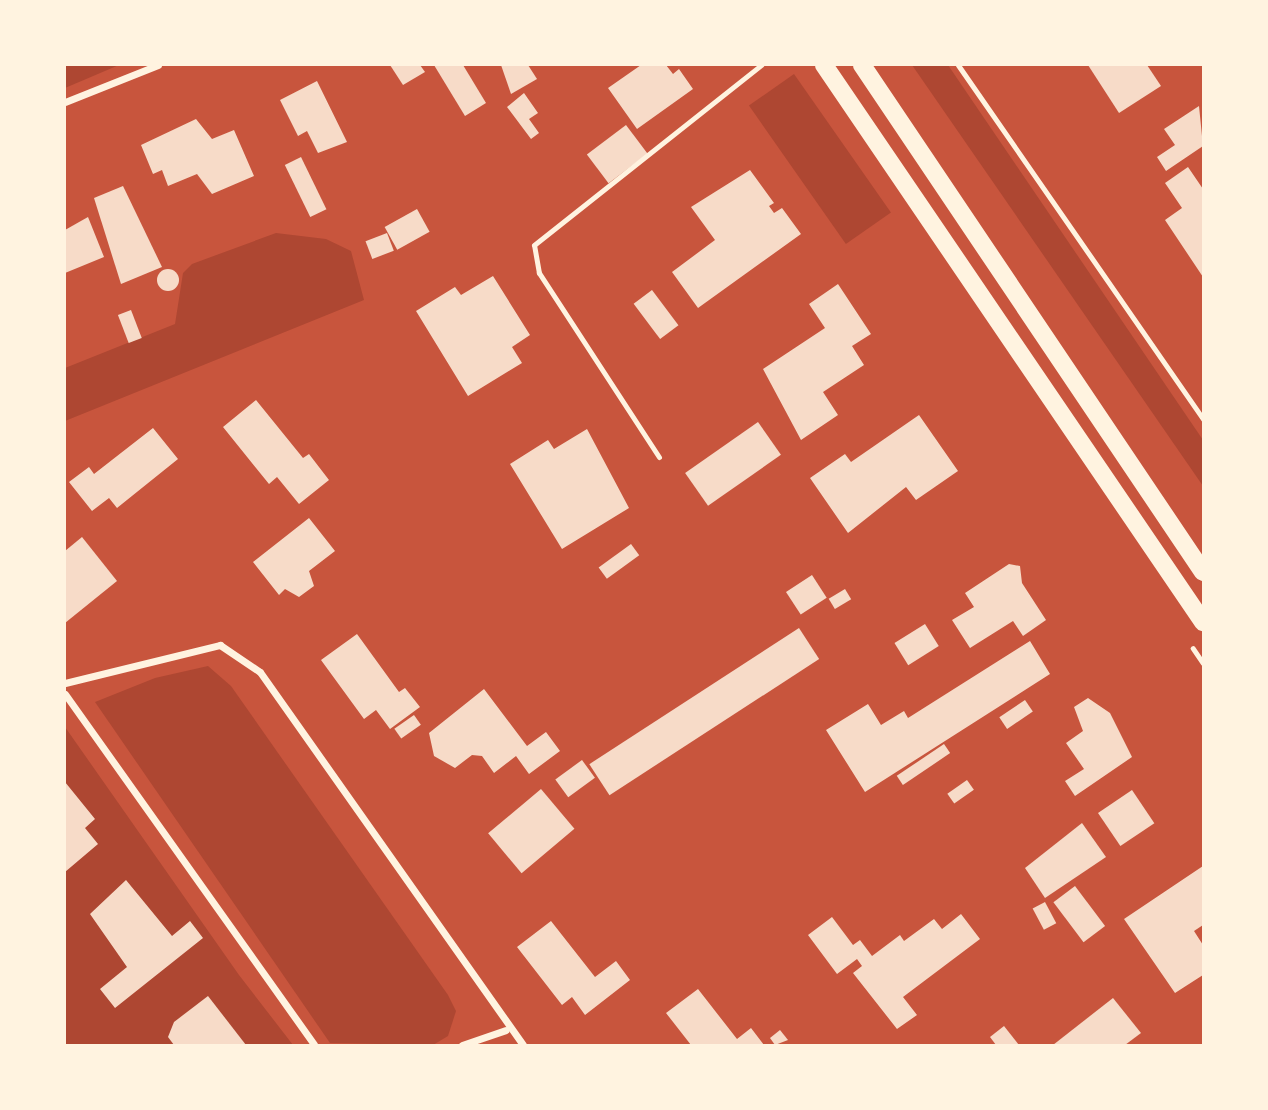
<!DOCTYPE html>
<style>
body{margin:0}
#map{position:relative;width:1268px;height:1110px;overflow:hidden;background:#c8553d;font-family:"DejaVu Sans",sans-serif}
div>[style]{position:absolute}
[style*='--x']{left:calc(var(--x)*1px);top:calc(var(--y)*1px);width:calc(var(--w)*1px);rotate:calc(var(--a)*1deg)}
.green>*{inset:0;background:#ae4732;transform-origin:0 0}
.building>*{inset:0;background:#f7dbc8;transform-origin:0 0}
.round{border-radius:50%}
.path>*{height:4.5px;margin:-2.25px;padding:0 2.25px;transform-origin:2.25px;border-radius:2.25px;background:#fff3e0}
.service>*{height:5px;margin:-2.5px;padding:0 2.5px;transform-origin:2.5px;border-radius:2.5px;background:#fff3e0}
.minor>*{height:7px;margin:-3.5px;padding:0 3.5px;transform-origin:3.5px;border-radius:3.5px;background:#fff3e0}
.primary>*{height:18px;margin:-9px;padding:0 9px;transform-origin:9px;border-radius:9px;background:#fff3e0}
span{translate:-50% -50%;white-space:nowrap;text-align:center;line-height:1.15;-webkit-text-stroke:5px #fff3e0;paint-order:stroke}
.frame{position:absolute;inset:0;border:66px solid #fff3e0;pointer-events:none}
</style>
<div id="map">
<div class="green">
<i style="clip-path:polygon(65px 65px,119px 65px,65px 88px)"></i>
<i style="clip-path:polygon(912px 65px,948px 65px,1203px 440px,1203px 486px)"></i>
<i style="left:794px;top:74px;width:169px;height:55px;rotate:55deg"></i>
<i style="clip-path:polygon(276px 233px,326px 239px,351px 251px,364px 300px,65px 421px,65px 368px,175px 324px,183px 273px,192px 264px)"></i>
<i style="clip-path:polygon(208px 666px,231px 686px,448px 995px,456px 1011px,448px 1036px,433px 1045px,330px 1043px,95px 702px,155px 678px)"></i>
<i style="clip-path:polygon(65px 727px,239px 975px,293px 1045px,65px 1045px)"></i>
</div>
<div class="building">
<i style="clip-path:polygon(390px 65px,420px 65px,425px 72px,403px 85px)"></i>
<i style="clip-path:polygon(434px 65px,463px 65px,486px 103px,465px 116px)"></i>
<i style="clip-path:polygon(501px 65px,528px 65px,537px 79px,511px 94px)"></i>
<i style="clip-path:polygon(641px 65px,666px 65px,673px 74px,679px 69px,693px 89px,637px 129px,608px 88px)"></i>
<i style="clip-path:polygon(1088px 65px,1147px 65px,1161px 86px,1119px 113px)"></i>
<i style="clip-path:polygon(317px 81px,347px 142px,318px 153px,307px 131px,298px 136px,280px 100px)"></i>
<i style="clip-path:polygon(524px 93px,538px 113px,529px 119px,539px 133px,531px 139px,507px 107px)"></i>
<i style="clip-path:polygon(1199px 106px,1203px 146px,1166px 171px,1157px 157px,1175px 145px,1164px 129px)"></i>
<i style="clip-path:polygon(196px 119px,212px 139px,234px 130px,254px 176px,212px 194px,197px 174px,168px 186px,162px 170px,153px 174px,141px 145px)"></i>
<i style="left:626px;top:125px;width:36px;height:49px;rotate:53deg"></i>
<i style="left:301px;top:157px;width:58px;height:18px;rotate:64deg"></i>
<i style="clip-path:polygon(1188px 167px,1203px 189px,1203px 277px,1165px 220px,1182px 208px,1165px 183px)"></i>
<i style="clip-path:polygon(750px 170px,774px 203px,769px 206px,774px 213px,782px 208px,801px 234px,698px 308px,672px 272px,715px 240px,691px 207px)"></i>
<i style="clip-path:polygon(123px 186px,162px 267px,121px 284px,94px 198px)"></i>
<i style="left:417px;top:209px;width:26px;height:37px;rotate:61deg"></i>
<i style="clip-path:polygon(88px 217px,104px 257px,65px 273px,65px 230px)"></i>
<i style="left:387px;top:233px;width:19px;height:23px;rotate:69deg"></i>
<i class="round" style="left:157px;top:269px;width:22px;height:22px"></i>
<i style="clip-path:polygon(493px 276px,530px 335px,512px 347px,522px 363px,468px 396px,416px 311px,455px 287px,461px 295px)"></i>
<i style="clip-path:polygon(838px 284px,871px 334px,852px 346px,864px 365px,823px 392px,838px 415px,801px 440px,763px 369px,825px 328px,809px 304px)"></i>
<i style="left:652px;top:290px;width:44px;height:23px;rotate:53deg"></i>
<i style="left:131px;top:310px;width:30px;height:14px;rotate:69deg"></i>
<i style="clip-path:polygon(256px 400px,303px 458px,309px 454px,329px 480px,299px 504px,277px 477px,269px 484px,223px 427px)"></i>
<i style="clip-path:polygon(919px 415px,958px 471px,916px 500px,906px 487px,848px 533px,810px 478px,845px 454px,851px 462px)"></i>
<i style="left:758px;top:422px;width:40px;height:89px;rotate:55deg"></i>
<i style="clip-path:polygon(153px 428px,178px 459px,117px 508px,109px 498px,92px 511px,69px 482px,89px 467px,94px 474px)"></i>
<i style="clip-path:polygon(587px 429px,629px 508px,562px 549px,510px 464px,548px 440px,554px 449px)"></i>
<i style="clip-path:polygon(309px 518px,335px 551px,309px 571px,314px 586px,299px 597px,285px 589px,279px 595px,253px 562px)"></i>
<i style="clip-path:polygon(82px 537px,117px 581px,65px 623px,65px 551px)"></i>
<i style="left:631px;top:544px;width:14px;height:40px;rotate:54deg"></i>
<i style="clip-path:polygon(1009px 564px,1020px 566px,1022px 583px,1046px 620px,1023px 636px,1013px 621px,970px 648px,952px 620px,974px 607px,965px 593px)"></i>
<i style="left:812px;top:575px;width:27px;height:31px;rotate:57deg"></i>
<i style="left:845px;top:589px;width:12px;height:19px;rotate:59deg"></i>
<i style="left:925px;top:624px;width:26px;height:36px;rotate:58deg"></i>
<i style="left:799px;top:628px;width:37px;height:250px;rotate:57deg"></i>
<i style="clip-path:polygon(357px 634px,399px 692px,405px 688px,420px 707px,390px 729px,376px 710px,364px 719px,321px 660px)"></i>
<i style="clip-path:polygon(1030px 641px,1050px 674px,865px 792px,826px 730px,868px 704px,881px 725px,904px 711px,908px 718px)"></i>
<i style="clip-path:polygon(484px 689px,527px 746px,546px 732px,560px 751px,529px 774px,516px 756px,494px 773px,482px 756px,472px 755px,455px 768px,434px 756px,429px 733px)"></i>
<i style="clip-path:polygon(1088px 698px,1110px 713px,1132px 757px,1075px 796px,1065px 781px,1084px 769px,1066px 743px,1083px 731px,1074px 707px)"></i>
<i style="left:1025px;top:700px;width:14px;height:31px;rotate:56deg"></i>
<i style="left:414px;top:715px;width:12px;height:24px;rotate:55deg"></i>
<i style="left:944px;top:744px;width:11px;height:57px;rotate:56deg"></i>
<i style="left:582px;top:760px;width:22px;height:33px;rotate:54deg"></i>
<i style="left:967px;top:780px;width:12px;height:24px;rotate:55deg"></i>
<i style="clip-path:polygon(65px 782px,95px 819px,85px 828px,98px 844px,65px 872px)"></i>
<i style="left:541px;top:789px;width:52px;height:69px;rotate:50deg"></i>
<i style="left:1132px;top:790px;width:40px;height:41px;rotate:56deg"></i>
<i style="clip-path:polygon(1082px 823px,1106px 857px,1045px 898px,1025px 868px)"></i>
<i style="clip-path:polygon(1203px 866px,1203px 925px,1194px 931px,1203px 945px,1203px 975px,1175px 993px,1124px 919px)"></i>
<i style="clip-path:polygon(126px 880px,172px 936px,190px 921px,203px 938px,115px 1008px,100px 989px,127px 967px,90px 914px)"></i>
<i style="left:1075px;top:886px;width:50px;height:27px;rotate:53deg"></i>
<i style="left:1045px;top:902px;width:24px;height:14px;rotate:62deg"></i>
<i style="clip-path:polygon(961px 914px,980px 939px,903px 997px,917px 1015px,897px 1029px,853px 973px,862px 966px,857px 959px,837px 974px,808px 935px,832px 917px,853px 945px,860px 940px,872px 956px,900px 935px,904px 941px,934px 919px,942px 929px)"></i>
<i style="clip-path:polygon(551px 921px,595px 977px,616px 961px,630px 980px,585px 1015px,572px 997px,562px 1005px,517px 947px)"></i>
<i style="clip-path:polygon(698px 989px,737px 1039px,751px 1028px,764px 1045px,691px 1045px,666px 1013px)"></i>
<i style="clip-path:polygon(208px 996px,246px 1045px,174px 1045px,168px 1037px,174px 1022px)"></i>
<i style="clip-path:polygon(1113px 998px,1141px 1033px,1125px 1045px,1053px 1045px)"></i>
<i style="clip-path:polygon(1004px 1026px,1019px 1045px,996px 1045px,990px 1037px)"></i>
<i style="clip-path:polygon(780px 1030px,788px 1040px,775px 1045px,770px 1038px)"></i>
</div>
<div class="path">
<i style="--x:1193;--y:648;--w:18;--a:56"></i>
</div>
<div class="service">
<i style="--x:958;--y:65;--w:431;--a:55.3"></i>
<i style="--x:659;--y:457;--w:220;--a:-123.1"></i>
<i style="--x:539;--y:273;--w:28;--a:-100"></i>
<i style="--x:534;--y:245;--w:290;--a:-38.4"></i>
</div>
<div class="minor">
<i style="--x:65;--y:102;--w:100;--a:-21.7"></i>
<i style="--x:65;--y:683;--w:160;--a:-13.8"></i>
<i style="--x:220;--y:645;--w:48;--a:34"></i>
<i style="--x:260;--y:672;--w:456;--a:54.8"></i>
<i style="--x:65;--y:694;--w:430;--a:54.6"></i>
<i style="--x:462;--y:1045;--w:46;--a:-18.8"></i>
</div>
<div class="primary">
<i style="--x:824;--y:65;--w:674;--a:55.77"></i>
<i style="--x:862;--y:65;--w:611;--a:56.08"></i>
</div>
<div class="frame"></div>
</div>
